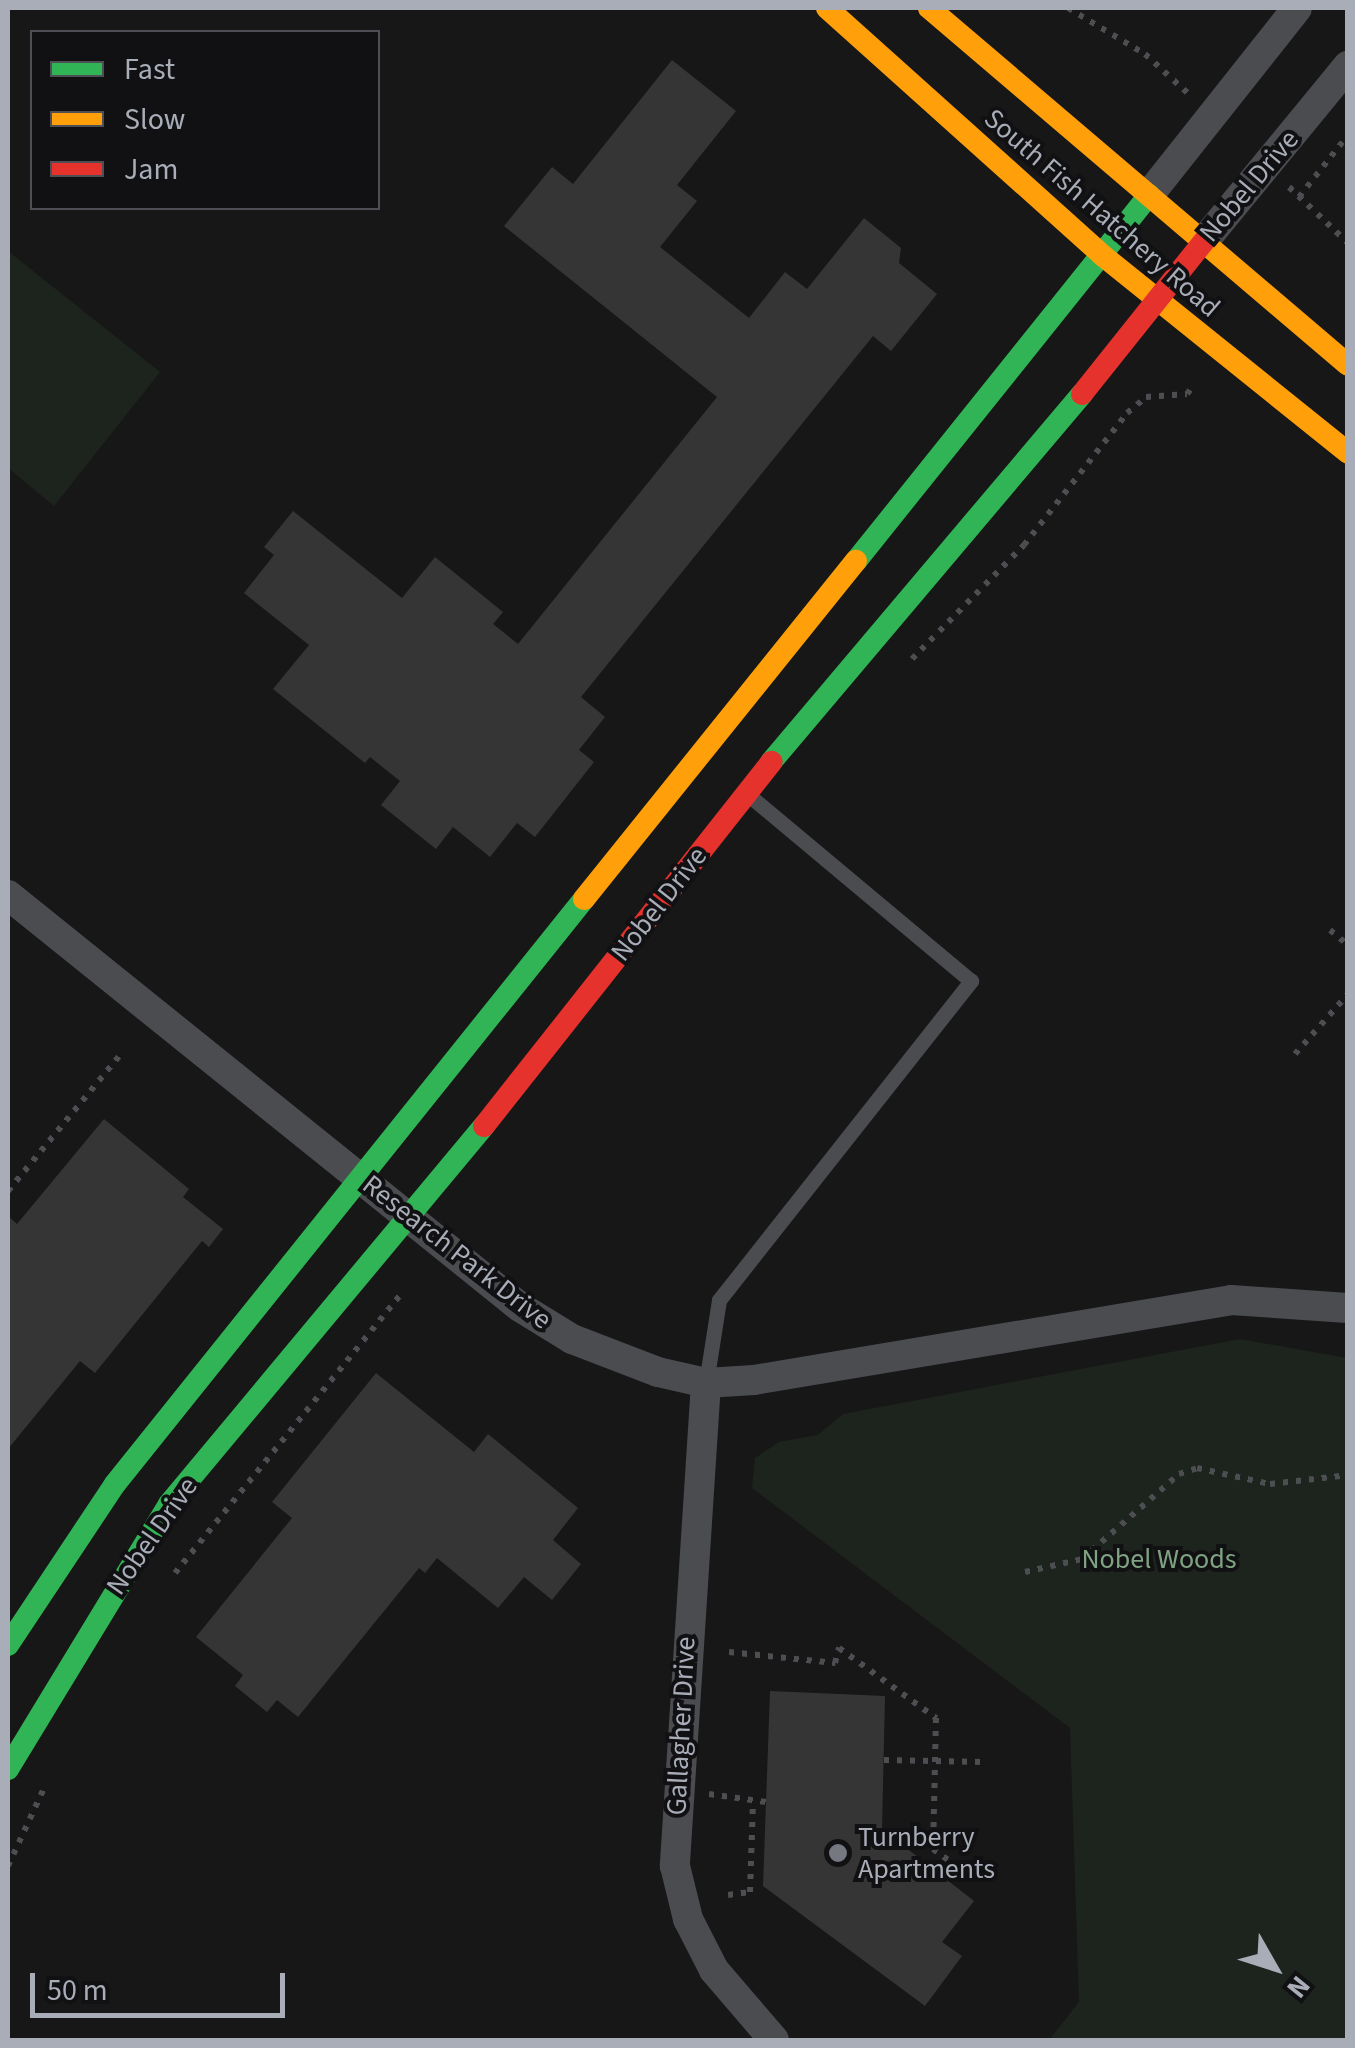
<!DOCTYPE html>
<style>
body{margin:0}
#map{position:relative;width:1355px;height:2048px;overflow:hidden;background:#171717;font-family:"Source Sans 3",sans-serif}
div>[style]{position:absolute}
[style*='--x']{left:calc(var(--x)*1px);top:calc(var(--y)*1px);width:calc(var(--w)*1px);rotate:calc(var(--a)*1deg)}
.green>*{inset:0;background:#1d241e}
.building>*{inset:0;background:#353536}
.path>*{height:6px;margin-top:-3px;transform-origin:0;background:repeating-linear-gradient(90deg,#4d4e52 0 5px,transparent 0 13px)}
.lane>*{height:15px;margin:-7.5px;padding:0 7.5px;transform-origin:7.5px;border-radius:7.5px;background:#4b4c50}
.street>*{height:30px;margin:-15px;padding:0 15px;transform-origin:15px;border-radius:15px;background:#4b4c50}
.fast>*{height:22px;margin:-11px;padding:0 11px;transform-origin:11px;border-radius:11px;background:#30b455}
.slow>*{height:22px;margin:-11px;padding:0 11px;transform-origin:11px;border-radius:11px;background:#ff9f0a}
.jam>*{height:22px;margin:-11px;padding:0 11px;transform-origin:11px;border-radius:11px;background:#e5322d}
.dots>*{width:28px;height:28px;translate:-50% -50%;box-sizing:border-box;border:5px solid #111113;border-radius:50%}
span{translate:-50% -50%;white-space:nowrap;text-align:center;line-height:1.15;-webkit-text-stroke:8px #111113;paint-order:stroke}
.street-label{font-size:28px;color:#a8adb8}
.park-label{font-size:28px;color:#7fa381}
.poi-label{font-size:28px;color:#a8adb8}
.left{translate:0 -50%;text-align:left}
.frame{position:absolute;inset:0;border:10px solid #a8adb8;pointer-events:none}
.legend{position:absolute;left:30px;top:30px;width:350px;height:180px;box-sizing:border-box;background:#111113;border:2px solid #4d4f55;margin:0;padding:12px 18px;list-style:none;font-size:30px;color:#a8adb8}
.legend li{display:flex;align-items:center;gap:20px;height:50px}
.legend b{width:50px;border:2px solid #4d4f55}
.north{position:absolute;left:1225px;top:1918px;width:100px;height:100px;-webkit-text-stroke:8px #111113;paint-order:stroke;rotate:129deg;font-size:28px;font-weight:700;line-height:40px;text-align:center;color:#a8adb8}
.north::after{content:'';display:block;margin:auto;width:35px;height:45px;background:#a8adb8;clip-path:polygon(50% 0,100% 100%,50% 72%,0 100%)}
.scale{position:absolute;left:30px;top:1973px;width:255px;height:45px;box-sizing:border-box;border:5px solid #a8adb8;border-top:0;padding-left:12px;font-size:30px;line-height:35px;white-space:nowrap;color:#a8adb8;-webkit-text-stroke:8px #111113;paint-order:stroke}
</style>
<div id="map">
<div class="green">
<i style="clip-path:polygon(8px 251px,160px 372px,54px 506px,8px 468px)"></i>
<i style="clip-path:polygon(1240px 1339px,1347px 1358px,1347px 2040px,1049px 2040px,1079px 2002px,1070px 1728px,752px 1488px,755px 1458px,779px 1442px,818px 1435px,843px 1414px)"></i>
</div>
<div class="building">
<i style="clip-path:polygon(672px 60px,736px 111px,677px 185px,697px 201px,660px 247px,749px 318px,785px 272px,807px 289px,864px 218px,901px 248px,899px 263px,937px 294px,891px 351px,873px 336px,581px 697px,605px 717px,579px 750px,594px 762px,535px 837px,517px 823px,490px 857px,453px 827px,436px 849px,381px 805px,400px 781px,370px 757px,365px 763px,273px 689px,309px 645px,244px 593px,274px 555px,264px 547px,293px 511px,402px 598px,435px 557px,503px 612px,493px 624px,518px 644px,717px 397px,504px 226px,552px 167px,573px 184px)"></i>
<i style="clip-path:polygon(104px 1119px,189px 1189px,183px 1197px,223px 1229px,209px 1247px,202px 1241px,95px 1373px,80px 1361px,8px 1449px,8px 1216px,17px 1224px)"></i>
<i style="clip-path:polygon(376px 1373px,474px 1452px,488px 1434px,578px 1508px,553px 1540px,581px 1564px,552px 1600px,524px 1577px,498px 1608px,437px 1558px,425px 1573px,419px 1568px,298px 1717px,277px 1700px,267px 1712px,235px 1686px,243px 1675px,196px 1637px,292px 1518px,272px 1502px)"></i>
<i style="clip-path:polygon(770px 1691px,885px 1696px,882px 1829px,974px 1901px,942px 1942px,962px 1956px,925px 2006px,763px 1886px)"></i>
</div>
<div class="path">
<i style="--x:1068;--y:8;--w:90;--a:30.9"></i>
<i style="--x:1145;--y:54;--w:64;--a:42.5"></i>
<i style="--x:1289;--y:187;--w:81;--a:43.5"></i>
<i style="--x:1299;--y:197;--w:79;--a:-51.7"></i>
<i style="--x:912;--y:659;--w:160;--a:-45.5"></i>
<i style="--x:1024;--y:545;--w:167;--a:-52"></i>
<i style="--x:1127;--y:413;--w:25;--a:-40"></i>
<i style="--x:1146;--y:397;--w:41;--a:-4.2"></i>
<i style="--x:1187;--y:394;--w:11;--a:-52"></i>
<i style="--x:1330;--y:930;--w:23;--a:40"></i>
<i style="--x:1295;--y:1054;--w:80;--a:-48.5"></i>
<i style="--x:8;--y:1191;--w:176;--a:-50.5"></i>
<i style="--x:1025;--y:1572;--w:58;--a:-12.8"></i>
<i style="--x:1082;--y:1559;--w:129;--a:-41.2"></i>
<i style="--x:1179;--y:1474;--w:19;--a:-18"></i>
<i style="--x:1197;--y:1468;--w:75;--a:12.4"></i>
<i style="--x:1270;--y:1484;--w:79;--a:-6.6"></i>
<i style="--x:175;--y:1573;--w:358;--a:-51"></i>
<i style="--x:729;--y:1652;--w:107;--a:5.9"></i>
<i style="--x:835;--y:1663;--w:16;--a:-75"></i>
<i style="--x:839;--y:1648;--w:120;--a:35.8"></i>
<i style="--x:936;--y:1718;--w:131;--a:91.3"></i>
<i style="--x:933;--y:1849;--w:24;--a:36"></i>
<i style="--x:952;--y:1863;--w:16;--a:128"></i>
<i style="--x:884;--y:1760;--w:99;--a:1.2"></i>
<i style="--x:709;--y:1794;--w:58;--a:8"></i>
<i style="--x:8;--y:1866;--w:86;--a:-65.2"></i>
<i style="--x:728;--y:1895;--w:22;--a:-8"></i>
<i style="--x:750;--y:1892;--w:91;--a:-88.1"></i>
</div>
<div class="lane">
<i style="--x:706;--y:1383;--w:84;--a:-81.1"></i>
<i style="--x:719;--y:1300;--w:407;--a:-51.7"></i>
<i style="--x:971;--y:981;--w:288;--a:-140.1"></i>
</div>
<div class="street">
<i style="--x:1149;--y:195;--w:238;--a:-51.6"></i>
<i style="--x:1204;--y:241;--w:227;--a:-50.6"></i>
<i style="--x:8;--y:895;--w:657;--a:38.82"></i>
<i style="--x:520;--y:1307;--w:61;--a:31.6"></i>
<i style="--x:572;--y:1339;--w:92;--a:21"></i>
<i style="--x:658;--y:1372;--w:49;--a:12.9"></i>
<i style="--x:706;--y:1383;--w:48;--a:-3.6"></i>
<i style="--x:754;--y:1380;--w:484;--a:-9.5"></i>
<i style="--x:1231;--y:1300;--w:117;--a:3.9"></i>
<i style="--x:706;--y:1383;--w:484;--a:93.7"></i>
<i style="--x:675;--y:1866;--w:55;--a:76.2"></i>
<i style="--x:688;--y:1919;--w:57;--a:63"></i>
<i style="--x:714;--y:1970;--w:92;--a:49.4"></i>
</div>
<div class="fast">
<i style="--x:856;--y:561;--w:469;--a:-51.3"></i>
<i style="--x:771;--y:762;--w:482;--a:-49.8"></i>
<i style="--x:8;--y:1645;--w:193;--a:-56.4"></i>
<i style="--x:115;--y:1484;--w:750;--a:-51.28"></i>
<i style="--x:8;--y:1769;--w:310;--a:-58.7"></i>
<i style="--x:169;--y:1504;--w:492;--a:-50.2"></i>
</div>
<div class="slow">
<i style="--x:827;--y:8;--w:370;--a:41.9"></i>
<i style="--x:1102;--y:255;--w:316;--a:38.8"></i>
<i style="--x:929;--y:8;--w:550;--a:40.43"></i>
<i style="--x:584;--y:899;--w:434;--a:-51.2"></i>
</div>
<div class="jam">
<i style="--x:1082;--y:394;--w:196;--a:-51.4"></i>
<i style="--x:484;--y:1126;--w:464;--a:-51.7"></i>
</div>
<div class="dots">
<i style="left:838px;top:1853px;background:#757880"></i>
</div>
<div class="street-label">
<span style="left:1249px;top:186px;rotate:-50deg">Nobel Drive</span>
<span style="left:1102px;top:213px;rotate:41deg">South Fish Hatchery Road</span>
<span style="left:659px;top:904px;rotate:-52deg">Nobel Drive</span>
<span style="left:457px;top:1252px;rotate:38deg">Research Park Drive</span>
<span style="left:152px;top:1536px;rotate:-55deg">Nobel Drive</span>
<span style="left:681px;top:1726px;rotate:-87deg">Gallagher Drive</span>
</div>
<div class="park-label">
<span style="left:1159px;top:1559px">Nobel Woods</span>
</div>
<div class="poi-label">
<span class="left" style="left:858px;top:1853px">Turnberry<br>Apartments</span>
</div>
<div class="frame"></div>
<ul class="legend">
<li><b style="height:12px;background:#30b455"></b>Fast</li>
<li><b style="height:12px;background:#ff9f0a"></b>Slow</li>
<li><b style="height:12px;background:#e5322d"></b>Jam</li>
</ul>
<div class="north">N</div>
<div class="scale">50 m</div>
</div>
